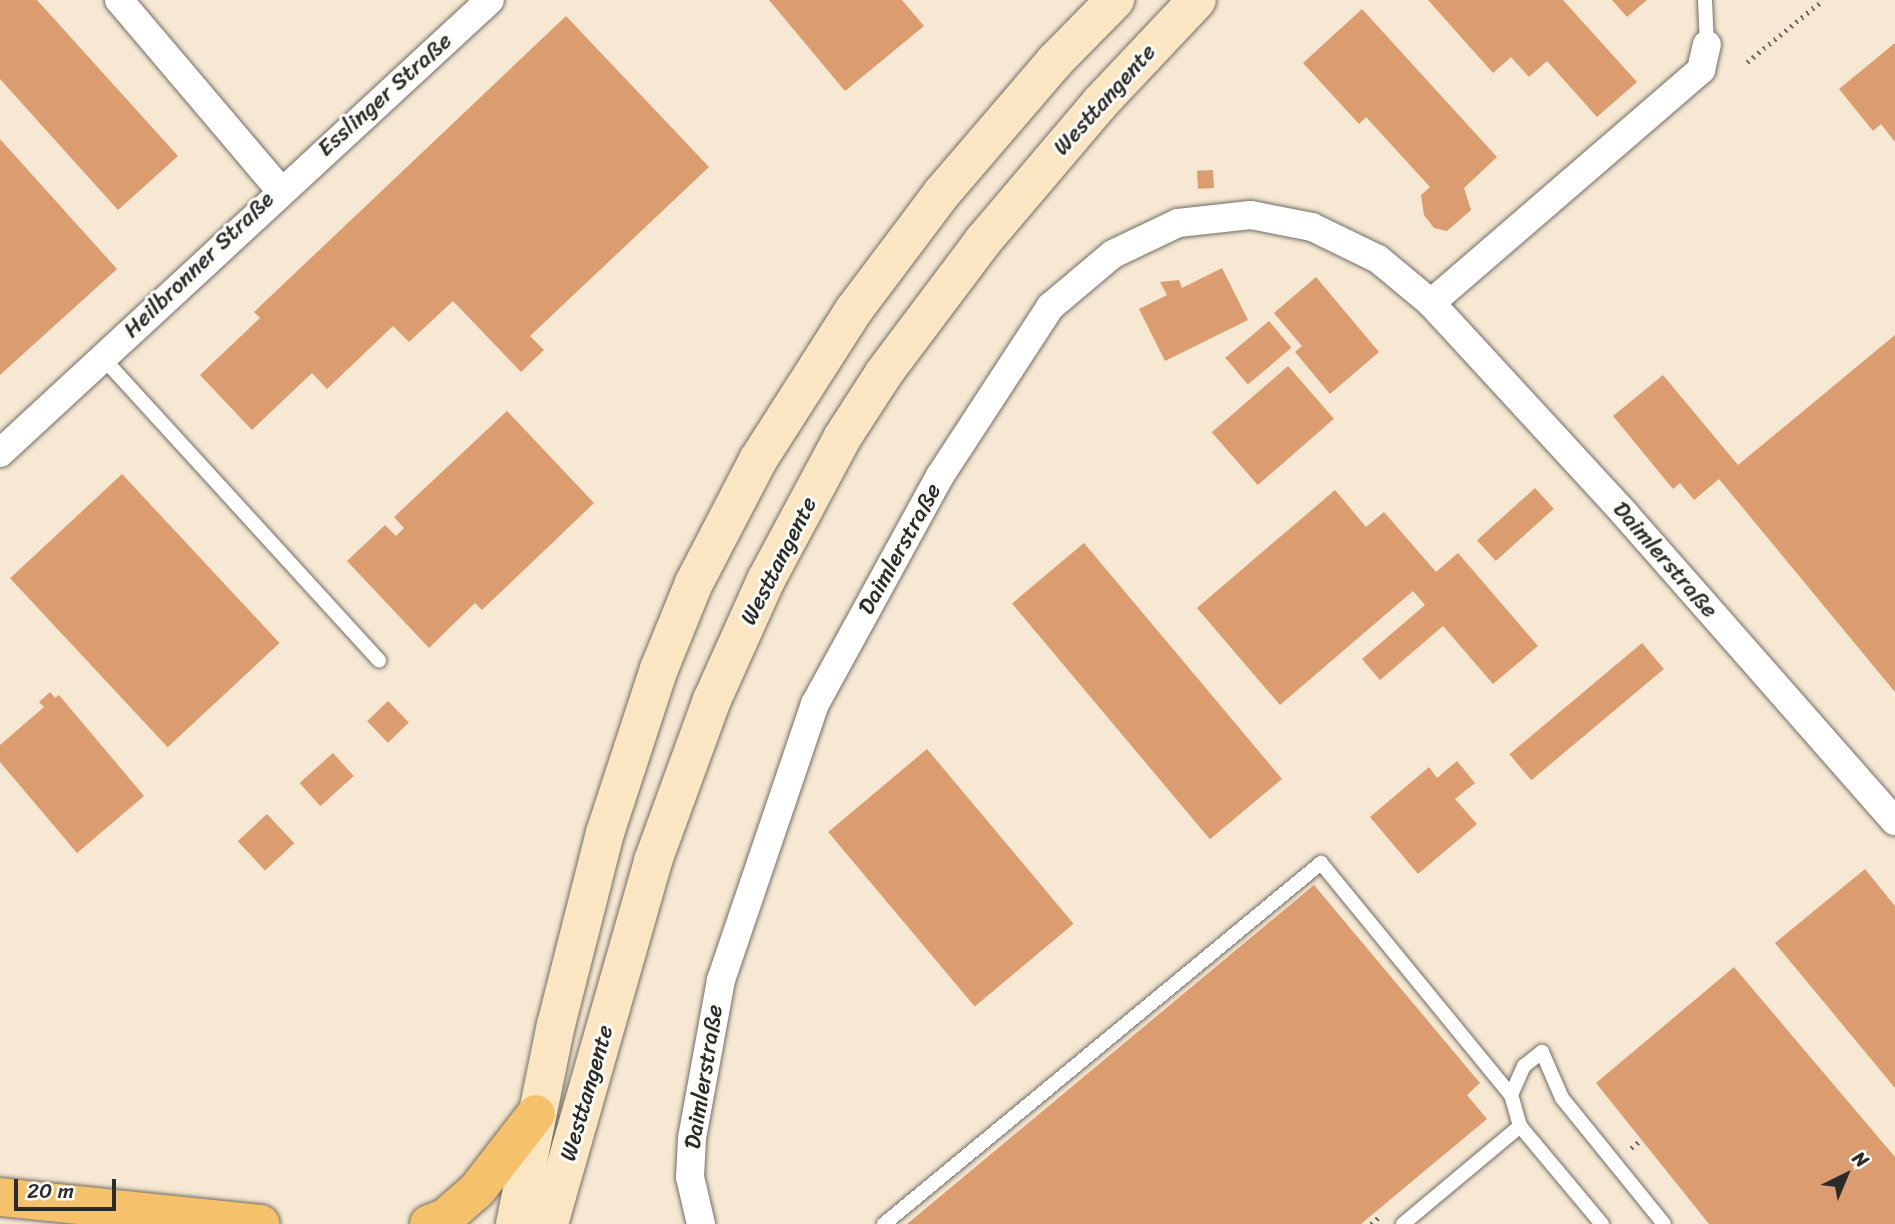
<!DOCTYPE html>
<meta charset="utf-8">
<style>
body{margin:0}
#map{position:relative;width:1895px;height:1224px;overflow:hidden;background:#f6e8d2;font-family:Sriracha,sans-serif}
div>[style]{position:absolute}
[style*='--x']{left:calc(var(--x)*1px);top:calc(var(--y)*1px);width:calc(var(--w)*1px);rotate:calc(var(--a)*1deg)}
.building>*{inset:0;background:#db9d6f;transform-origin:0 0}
.path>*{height:4.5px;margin-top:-2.25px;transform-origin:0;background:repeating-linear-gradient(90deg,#726d65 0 2px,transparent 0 7px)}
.roads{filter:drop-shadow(0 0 2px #726d65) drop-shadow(0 0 2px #726d65)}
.service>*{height:14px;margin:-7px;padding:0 7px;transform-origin:7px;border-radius:7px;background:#fff}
.minor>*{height:28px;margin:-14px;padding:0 14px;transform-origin:14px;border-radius:14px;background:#fff}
.secondary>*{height:38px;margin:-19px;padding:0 19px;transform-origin:19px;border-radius:19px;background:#fbe6c4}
.trunk>*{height:38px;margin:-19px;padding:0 19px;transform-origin:19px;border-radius:19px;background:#f5c16b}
span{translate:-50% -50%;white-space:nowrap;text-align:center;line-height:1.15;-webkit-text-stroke:6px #fdfcf7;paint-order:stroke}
.street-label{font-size:23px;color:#2b2b2b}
.north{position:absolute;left:1811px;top:1140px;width:70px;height:70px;-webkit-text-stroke:5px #fdfcf7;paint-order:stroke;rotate:43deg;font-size:19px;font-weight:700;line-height:28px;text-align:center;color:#2b2b2b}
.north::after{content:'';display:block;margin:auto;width:24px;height:32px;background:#2b2b2b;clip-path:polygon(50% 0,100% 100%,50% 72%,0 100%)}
.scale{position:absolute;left:14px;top:1179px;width:102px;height:32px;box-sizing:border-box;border:4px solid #2b2b2b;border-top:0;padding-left:9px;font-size:21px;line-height:24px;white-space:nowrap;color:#2b2b2b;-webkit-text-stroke:5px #fdfcf7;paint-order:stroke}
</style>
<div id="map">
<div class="building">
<i style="clip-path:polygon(0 0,37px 0,178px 156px,118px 210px,0 79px)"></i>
<i style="clip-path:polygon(769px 0,902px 0,924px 26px,845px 91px)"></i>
<i style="clip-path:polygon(1428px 0,1563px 0,1637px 82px,1597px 117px,1547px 61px,1529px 77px,1511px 57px,1493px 73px)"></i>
<i style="clip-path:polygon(1612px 0,1647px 0,1627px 17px)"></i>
<i style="clip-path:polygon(1362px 9px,1497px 157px,1464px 188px,1471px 210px,1447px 231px,1434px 228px,1424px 215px,1421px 195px,1430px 187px,1366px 117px,1359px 124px,1303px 63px)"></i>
<i style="clip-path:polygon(566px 16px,709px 167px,530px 336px,544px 350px,521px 372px,453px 301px,409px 342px,393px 326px,327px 389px,312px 373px,252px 430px,200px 375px,260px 318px,254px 312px)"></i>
<i style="clip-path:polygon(1895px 43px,1895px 142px,1881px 124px,1873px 131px,1839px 89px)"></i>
<i style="clip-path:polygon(0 139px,117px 269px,0 375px)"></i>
<i style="left:1213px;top:170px;width:18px;height:16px;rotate:87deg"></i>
<i style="clip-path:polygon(1222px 268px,1248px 320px,1165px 361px,1139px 309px,1167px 295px,1160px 282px,1179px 280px,1182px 288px)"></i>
<i style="clip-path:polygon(1316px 277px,1379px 352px,1330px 394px,1295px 352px,1302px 346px,1274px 313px)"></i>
<i style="left:1269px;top:321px;width:35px;height:57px;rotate:50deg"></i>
<i style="clip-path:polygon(1895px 335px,1895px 692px,1719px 479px,1694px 500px,1680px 483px,1673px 489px,1613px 416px,1663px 375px,1738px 465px)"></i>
<i style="left:1288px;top:366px;width:70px;height:101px;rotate:49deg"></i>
<i style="clip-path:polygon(507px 411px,594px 503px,482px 610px,475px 603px,429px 648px,347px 561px,385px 525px,396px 536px,404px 528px,394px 517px)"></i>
<i style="left:122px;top:474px;width:231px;height:153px;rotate:47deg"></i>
<i style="left:1535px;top:488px;width:28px;height:78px;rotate:48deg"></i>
<i style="clip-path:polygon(1335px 490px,1366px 527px,1384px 512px,1436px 572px,1458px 553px,1538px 646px,1493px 684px,1443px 626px,1380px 680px,1362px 659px,1425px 605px,1413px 591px,1280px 705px,1197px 608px)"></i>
<i style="left:1084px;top:543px;width:308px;height:94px;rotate:50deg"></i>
<i style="left:1642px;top:643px;width:34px;height:173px;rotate:50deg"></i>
<i style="clip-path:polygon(50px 692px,55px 698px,59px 695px,144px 796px,77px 853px,0 762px,0 745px,44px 707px,39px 702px)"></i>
<i style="left:388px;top:701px;width:30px;height:29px;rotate:46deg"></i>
<i style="left:927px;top:749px;width:228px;height:129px;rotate:50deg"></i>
<i style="left:333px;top:753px;width:31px;height:45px;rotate:48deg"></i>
<i style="clip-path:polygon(1457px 761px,1475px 783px,1455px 799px,1477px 824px,1418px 874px,1370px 817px,1429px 767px,1437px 778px)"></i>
<i style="left:267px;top:814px;width:40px;height:40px;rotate:47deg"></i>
<i style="clip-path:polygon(1865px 869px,1895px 906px,1895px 1088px,1775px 943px)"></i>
<i style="clip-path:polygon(1314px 885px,1480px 1083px,1467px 1095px,1487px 1119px,1428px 1168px,1361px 1224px,907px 1224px)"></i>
<i style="clip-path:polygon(1734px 967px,1895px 1157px,1895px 1224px,1709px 1224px,1596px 1083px)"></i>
</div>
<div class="path">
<i style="--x:1747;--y:62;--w:98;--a:-39.2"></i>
<i style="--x:1631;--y:1148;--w:13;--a:-39"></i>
<i style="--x:1371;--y:1224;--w:11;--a:-41"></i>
</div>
<div class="roads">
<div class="service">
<i style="--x:1705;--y:0;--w:45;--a:87.5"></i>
<i style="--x:102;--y:357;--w:411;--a:47.6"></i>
<i style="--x:1520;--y:1126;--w:32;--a:-106"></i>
<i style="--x:1511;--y:1095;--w:32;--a:-66"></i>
<i style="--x:1524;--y:1066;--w:23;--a:-38"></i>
<i style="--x:1542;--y:1052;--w:50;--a:66.5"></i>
<i style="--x:1562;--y:1098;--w:162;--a:51"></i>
<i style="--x:884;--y:1224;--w:567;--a:-39.56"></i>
<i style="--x:1321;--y:863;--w:300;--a:50.7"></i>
<i style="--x:1403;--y:1224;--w:153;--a:-39.9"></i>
<i style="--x:1520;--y:1126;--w:128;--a:50.1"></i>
</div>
<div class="minor">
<i style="--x:119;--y:0;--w:249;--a:49.7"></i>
<i style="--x:1431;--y:303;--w:357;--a:-40.8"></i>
<i style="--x:1701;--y:70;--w:26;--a:-77"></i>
<i style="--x:0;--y:453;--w:667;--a:-42.75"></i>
<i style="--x:701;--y:1224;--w:48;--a:-103.2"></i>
<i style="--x:690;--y:1177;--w:39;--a:-87"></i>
<i style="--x:692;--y:1138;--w:161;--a:-79.6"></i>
<i style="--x:721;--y:980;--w:292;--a:-71.2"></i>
<i style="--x:815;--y:704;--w:260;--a:-61.3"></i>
<i style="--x:940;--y:476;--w:202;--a:-56.9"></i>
<i style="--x:1050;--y:307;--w:82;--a:-40.1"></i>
<i style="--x:1113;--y:254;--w:72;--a:-25.5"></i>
<i style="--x:1178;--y:223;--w:73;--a:-6.3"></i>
<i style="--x:1251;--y:215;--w:62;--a:11.1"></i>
<i style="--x:1312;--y:227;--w:73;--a:25.9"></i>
<i style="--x:1378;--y:259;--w:69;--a:39.7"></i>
<i style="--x:1431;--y:303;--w:285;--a:47.4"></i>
<i style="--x:1624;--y:513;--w:410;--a:48.7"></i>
</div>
<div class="secondary">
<i style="--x:515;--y:1224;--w:203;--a:-78.4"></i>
<i style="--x:556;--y:1025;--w:198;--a:-75.7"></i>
<i style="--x:605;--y:833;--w:173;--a:-71.8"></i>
<i style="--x:659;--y:669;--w:93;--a:-67.9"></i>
<i style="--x:694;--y:583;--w:139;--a:-62.5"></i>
<i style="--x:758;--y:460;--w:178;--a:-57.4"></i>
<i style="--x:854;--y:310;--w:146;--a:-53.1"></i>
<i style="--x:942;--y:193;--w:174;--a:-49.4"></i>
<i style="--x:1055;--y:61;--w:86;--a:-45.5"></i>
<i style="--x:549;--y:1224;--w:378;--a:-74"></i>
<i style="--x:653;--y:861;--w:171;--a:-69.9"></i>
<i style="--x:712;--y:700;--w:132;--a:-65.8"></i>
<i style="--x:766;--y:580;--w:161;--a:-61.8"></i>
<i style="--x:842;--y:438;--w:77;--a:-57.1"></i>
<i style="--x:884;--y:373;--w:165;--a:-53.1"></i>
<i style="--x:983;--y:241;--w:181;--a:-49.7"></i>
<i style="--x:1100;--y:103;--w:141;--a:-46.7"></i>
</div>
<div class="trunk">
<i style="--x:0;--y:1197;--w:262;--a:5.9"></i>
<i style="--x:429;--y:1224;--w:17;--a:-21"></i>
<i style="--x:445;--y:1218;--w:43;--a:-41.2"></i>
<i style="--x:477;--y:1190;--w:96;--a:-52.2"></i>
</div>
</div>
<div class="street-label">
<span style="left:385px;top:95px;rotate:-42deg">Esslinger Straße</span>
<span style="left:1105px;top:100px;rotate:-48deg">Westtangente</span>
<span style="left:199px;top:265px;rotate:-44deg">Heilbronner Straße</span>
<span style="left:900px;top:549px;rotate:-61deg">Daimlerstraße</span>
<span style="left:1665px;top:560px;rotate:49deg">Daimlerstraße</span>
<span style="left:779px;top:561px;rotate:-63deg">Westtangente</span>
<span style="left:704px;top:1077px;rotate:-81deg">Daimlerstraße</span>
<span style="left:587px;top:1093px;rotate:-74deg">Westtangente</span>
</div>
<div class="north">N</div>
<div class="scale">20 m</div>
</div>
